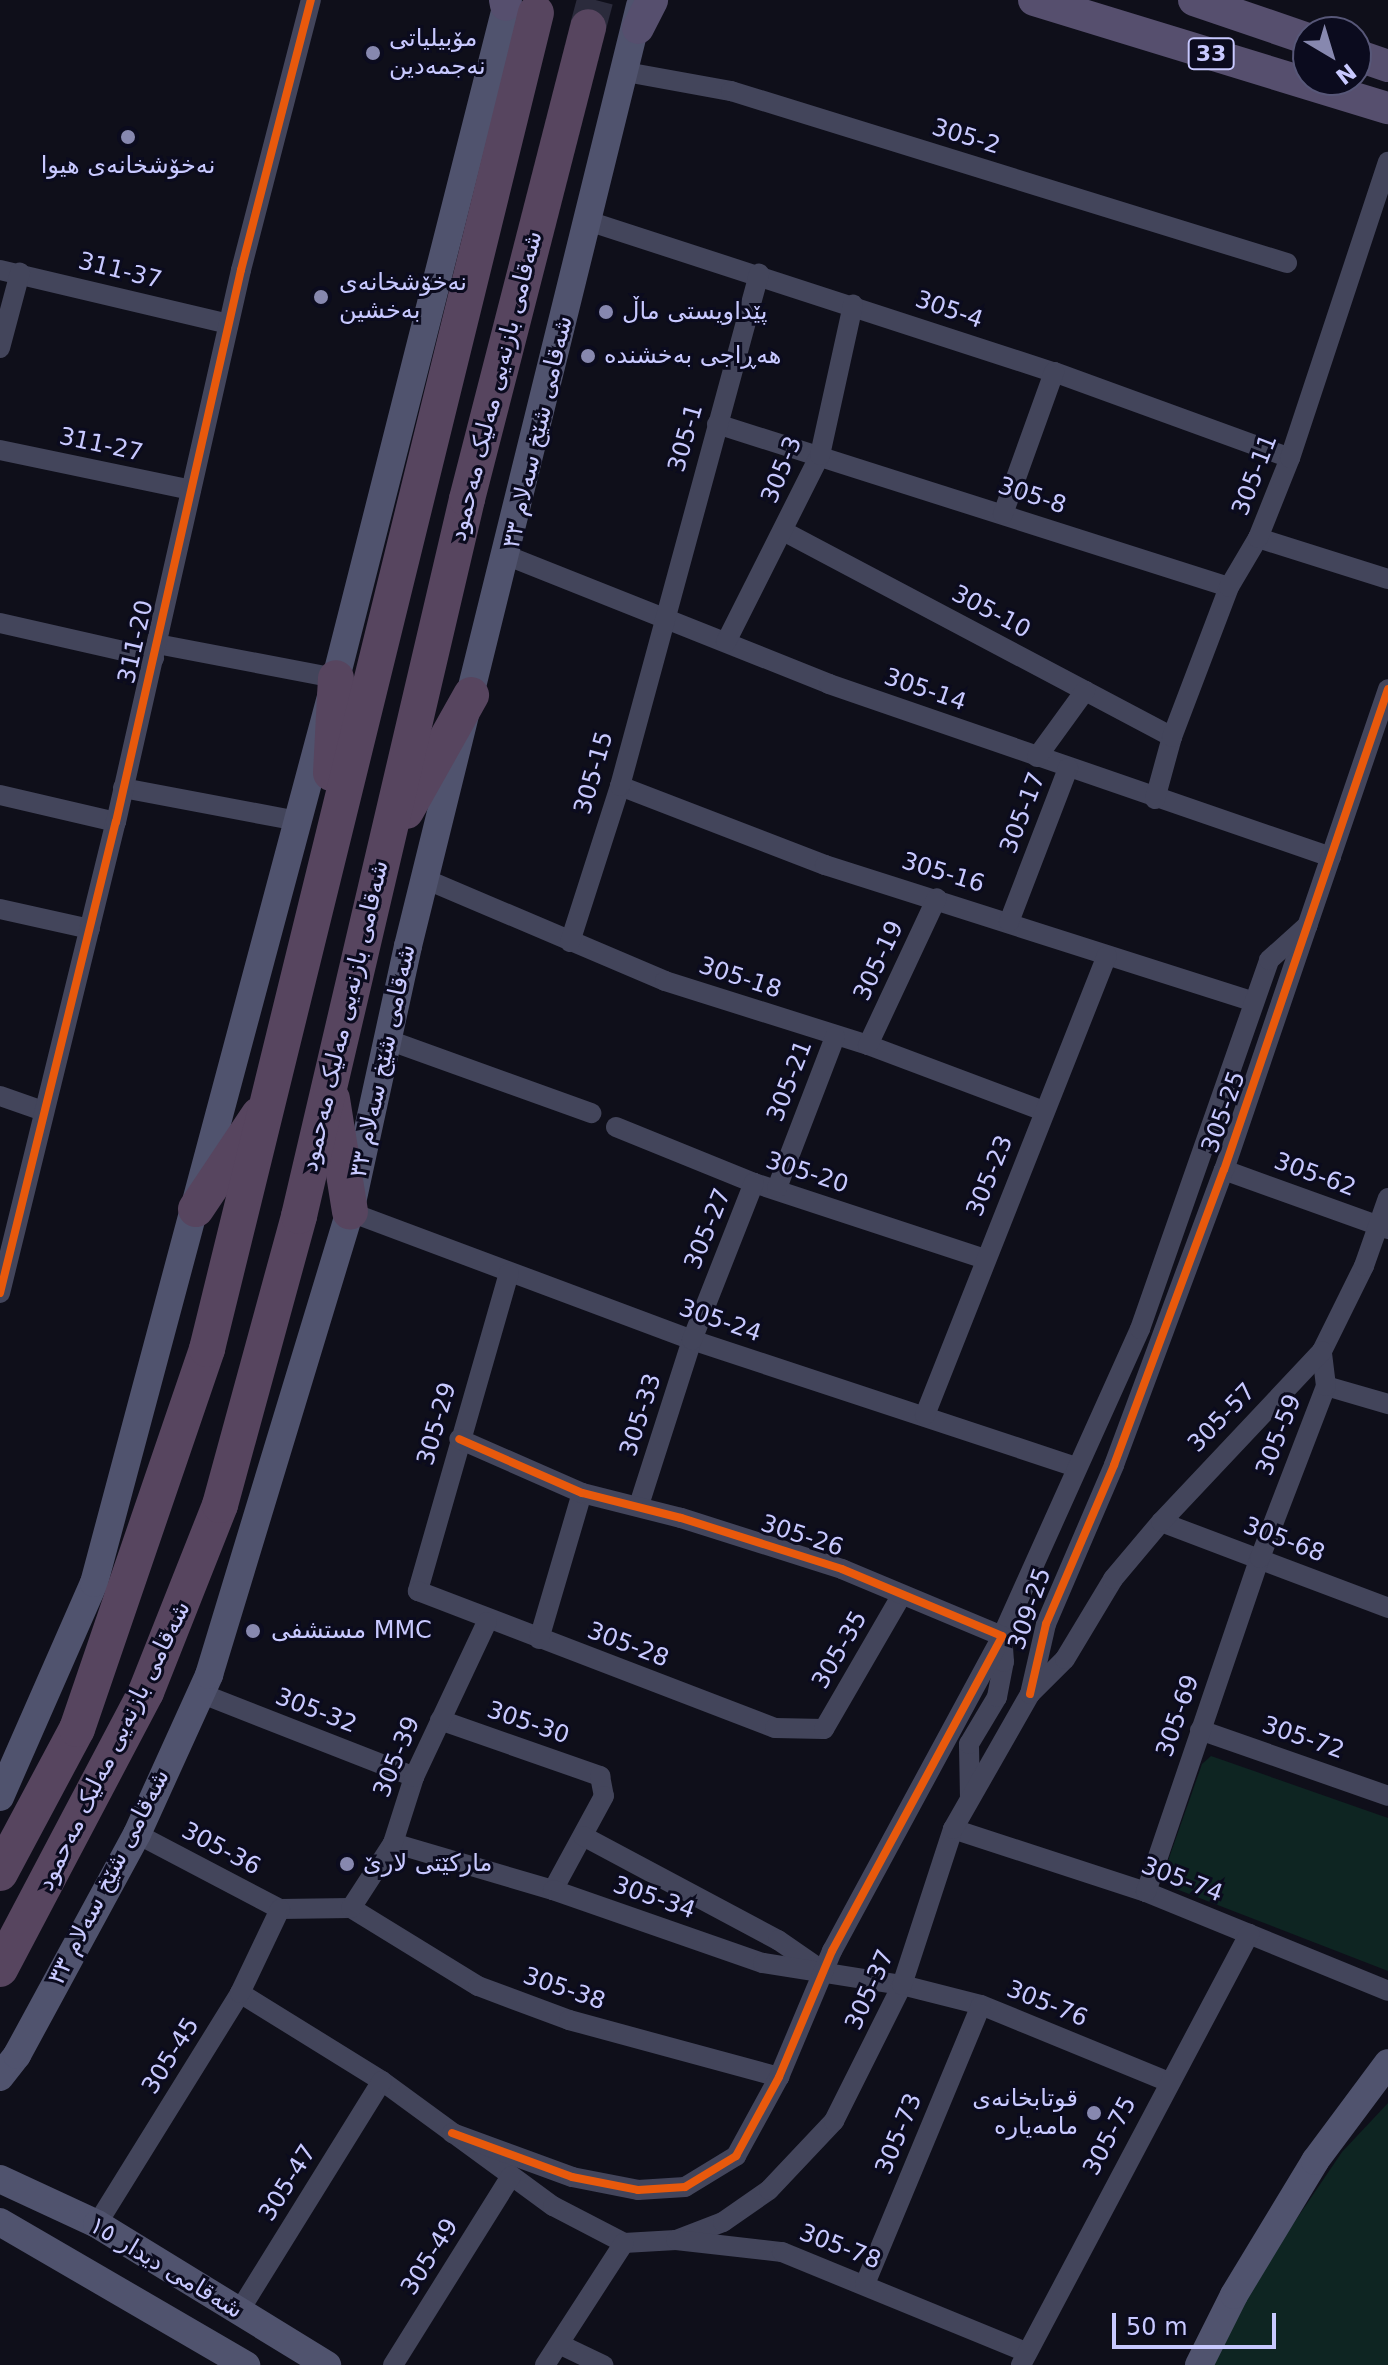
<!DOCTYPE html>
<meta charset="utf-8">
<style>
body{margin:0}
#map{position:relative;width:1388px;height:2365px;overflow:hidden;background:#0f0f1a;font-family:"DejaVu Sans","Noto Naskh Arabic",sans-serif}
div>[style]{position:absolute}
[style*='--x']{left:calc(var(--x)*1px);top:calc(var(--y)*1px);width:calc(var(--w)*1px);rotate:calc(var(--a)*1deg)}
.green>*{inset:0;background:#0e2522}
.highway-tunnel>*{height:36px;margin-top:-18px;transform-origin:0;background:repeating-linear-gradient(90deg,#2b2b3c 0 36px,transparent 0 54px)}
.street>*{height:20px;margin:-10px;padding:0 10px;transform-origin:10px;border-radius:10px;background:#43455b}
.secondary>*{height:28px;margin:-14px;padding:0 14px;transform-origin:14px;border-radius:14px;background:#50536e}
.primary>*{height:32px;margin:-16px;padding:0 16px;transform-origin:16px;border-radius:16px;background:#564f6e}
.highway>*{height:36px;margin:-18px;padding:0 18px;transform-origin:18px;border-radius:18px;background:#57455f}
.cycleway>*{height:8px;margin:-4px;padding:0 4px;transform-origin:4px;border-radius:4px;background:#e8590c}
.dots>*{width:22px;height:22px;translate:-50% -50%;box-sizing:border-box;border:4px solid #0b0b1e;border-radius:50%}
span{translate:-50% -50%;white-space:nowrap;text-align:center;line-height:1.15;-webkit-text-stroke:6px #0b0b1e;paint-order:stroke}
.shield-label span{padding:2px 6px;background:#0b0b1e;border:2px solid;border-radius:6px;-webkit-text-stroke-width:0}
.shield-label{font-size:22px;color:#c8c9ff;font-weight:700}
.poi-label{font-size:24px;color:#c8c9ff}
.left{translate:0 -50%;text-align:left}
.right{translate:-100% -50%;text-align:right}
.street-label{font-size:24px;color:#c8c9ff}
.north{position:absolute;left:1292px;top:16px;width:80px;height:80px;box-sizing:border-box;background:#0b0b1e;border:2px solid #575778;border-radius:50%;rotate:142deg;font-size:22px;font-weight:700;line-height:32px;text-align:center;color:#c8c9ff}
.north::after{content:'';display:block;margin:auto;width:28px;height:36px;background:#8788af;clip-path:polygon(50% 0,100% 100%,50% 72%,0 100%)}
.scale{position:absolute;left:1112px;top:2313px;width:164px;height:36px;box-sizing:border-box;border:4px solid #c8c9ff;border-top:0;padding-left:10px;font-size:24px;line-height:28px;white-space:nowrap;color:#c8c9ff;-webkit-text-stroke:6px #0b0b1e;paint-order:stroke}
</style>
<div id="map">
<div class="green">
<i style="clip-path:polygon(1211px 1756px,1388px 1818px,1388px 1971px,1171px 1887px,1162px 1878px,1202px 1764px)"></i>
<i style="clip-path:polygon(1388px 2103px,1388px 2365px,1212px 2365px,1250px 2289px,1289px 2230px,1342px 2152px)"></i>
</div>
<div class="highway-tunnel">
<i style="--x:588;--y:27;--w:28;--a:-75"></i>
</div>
<div class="street">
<i style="--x:626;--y:72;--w:107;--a:10.3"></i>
<i style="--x:731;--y:91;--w:582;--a:17.19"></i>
<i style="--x:588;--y:221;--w:490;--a:18"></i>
<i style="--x:1054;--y:372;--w:251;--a:20"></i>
<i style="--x:0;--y:270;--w:234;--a:13.3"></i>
<i style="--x:0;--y:348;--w:78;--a:-75.1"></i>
<i style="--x:717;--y:424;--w:537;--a:17.66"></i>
<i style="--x:0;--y:450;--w:195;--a:11.8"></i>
<i style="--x:1003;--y:514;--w:151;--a:-70.2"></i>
<i style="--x:785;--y:532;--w:438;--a:27.9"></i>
<i style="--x:1258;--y:538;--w:136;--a:17.5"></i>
<i style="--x:508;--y:556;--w:346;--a:21.7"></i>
<i style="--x:829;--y:684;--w:531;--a:19.02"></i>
<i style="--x:0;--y:623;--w:158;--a:12.8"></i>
<i style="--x:726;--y:642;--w:209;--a:-63.3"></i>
<i style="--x:820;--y:455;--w:154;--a:-77.6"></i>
<i style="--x:157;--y:644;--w:182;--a:10.8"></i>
<i style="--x:1037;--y:757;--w:82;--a:-54"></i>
<i style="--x:620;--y:786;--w:220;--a:21.1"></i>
<i style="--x:825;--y:865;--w:450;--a:17.7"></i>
<i style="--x:123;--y:788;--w:178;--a:10.7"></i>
<i style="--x:0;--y:795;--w:119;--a:13.1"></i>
<i style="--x:1155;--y:799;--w:64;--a:-74.7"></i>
<i style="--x:1172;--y:737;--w:160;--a:-69.2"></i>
<i style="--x:1229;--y:587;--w:57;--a:-59.4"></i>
<i style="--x:1258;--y:538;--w:86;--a:-68.2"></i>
<i style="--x:1290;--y:458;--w:312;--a:-71.7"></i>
<i style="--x:425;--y:879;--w:261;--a:23"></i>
<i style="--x:665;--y:981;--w:213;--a:17.5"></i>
<i style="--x:868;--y:1045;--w:188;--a:20.6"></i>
<i style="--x:0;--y:909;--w:92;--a:12.5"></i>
<i style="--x:1009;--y:922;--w:165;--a:-69"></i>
<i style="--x:570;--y:942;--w:164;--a:-72.2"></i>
<i style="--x:620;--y:786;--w:531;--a:-74.81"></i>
<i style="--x:391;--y:1041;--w:213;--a:19.8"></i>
<i style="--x:868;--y:1045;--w:162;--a:-64.9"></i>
<i style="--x:0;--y:1096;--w:46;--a:19.2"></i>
<i style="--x:616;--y:1127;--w:149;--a:22.1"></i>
<i style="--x:754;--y:1183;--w:243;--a:18.2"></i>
<i style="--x:1224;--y:1170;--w:174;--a:19.8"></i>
<i style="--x:777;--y:1188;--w:162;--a:-69"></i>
<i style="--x:350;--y:1212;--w:365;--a:20.5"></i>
<i style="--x:692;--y:1340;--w:405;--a:18.3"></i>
<i style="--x:509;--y:1273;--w:331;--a:106"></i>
<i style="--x:418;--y:1591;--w:382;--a:21"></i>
<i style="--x:775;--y:1728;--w:49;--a:1.2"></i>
<i style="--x:824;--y:1729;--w:154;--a:-59.9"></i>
<i style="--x:0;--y:1293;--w:485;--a:-76.2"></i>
<i style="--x:116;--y:822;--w:566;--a:-77.24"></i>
<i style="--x:241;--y:270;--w:279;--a:-75.5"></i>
<i style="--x:1326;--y:1386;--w:65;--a:16.2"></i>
<i style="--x:925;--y:1415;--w:494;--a:-68.4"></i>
<i style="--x:639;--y:1505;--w:173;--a:-72.2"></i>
<i style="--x:692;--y:1340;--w:169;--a:-68.5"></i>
<i style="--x:1161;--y:1522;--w:243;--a:20.7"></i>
<i style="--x:539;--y:1639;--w:152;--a:-73.6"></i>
<i style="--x:200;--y:1693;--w:230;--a:21.4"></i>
<i style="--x:1030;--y:1694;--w:72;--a:-77.1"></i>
<i style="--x:1046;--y:1624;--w:173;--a:-66.8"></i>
<i style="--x:1114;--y:1465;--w:315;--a:-69.6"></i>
<i style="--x:1224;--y:1170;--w:508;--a:-71.17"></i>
<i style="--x:440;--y:1720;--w:170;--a:19.3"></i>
<i style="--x:600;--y:1776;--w:20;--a:79"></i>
<i style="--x:604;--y:1796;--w:107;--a:118.5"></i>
<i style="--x:1200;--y:1730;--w:199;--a:19.3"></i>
<i style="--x:970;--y:1798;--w:54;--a:-91.1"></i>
<i style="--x:969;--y:1744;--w:55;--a:-59.2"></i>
<i style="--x:997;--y:1697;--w:36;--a:-79"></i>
<i style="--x:1004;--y:1662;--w:26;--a:-94"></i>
<i style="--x:1002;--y:1636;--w:337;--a:-65.8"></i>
<i style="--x:1140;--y:1329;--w:391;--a:-70.7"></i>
<i style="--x:1269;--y:960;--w:52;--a:-41.9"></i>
<i style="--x:953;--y:1829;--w:203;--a:18.1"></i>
<i style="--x:1146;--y:1892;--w:261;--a:22.2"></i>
<i style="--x:137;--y:1834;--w:161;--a:27.7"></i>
<i style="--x:280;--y:1909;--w:71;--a:-0.8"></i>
<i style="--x:583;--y:1836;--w:221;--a:28.1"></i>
<i style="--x:778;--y:1940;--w:51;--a:34.6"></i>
<i style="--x:393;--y:1843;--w:167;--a:16.4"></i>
<i style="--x:553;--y:1890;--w:222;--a:19.2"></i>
<i style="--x:763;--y:1963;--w:141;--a:9"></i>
<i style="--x:902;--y:1985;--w:81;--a:14.2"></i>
<i style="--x:981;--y:2005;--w:203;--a:22.3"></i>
<i style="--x:1146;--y:1892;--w:353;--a:-71.2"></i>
<i style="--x:1260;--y:1558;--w:184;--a:-69"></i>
<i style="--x:1326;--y:1386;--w:35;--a:-97"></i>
<i style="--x:1322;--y:1351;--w:95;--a:-63.7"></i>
<i style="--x:1364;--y:1266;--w:72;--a:-70.6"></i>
<i style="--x:351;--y:1908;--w:149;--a:31.6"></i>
<i style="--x:478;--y:1986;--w:97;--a:20.5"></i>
<i style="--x:569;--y:2020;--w:218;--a:15.2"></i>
<i style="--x:351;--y:1908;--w:77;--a:-57.1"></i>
<i style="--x:393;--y:1843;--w:69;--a:-72.3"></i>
<i style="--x:414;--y:1777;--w:171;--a:-64.8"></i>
<i style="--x:240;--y:1993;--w:167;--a:31.8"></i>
<i style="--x:382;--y:2081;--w:212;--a:36.2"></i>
<i style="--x:553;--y:2206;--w:80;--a:27.5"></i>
<i style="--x:452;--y:2133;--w:128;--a:20.1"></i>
<i style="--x:572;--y:2177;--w:67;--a:11.1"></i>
<i style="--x:638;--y:2190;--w:47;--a:-3.7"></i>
<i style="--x:685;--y:2187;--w:60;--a:-31.3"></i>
<i style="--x:736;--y:2156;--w:90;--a:-61.4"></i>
<i style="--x:779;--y:2077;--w:137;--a:-67.2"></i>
<i style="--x:832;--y:1951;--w:358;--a:-61.6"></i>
<i style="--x:1002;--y:1636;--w:173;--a:-157.3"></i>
<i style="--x:842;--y:1569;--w:169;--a:-162.4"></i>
<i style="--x:681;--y:1518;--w:102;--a:-165.8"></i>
<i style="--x:582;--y:1493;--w:134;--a:-156.3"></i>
<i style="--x:97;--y:2224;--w:272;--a:-58.2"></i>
<i style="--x:240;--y:1993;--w:93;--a:-64.5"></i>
<i style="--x:676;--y:2240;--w:50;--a:-21"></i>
<i style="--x:723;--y:2222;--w:56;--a:-34.8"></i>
<i style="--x:769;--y:2190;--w:95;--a:-46.7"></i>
<i style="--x:834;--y:2121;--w:152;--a:-63.4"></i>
<i style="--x:902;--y:1985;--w:164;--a:-71.9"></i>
<i style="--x:953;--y:1829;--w:155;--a:-60.3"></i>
<i style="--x:1030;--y:1694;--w:49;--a:-45"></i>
<i style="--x:1065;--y:1659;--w:93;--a:-59"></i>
<i style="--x:1113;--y:1579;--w:75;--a:-49.9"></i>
<i style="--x:1161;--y:1522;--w:235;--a:-46.7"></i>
<i style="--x:624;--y:2243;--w:52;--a:-3.3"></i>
<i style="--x:676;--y:2240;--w:107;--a:6.5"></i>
<i style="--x:782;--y:2252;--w:264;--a:22.3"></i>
<i style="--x:865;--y:2284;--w:302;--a:-67.4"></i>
<i style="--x:238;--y:2313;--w:273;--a:-58.2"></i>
<i style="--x:561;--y:2345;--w:47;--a:25.5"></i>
<i style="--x:393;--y:2365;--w:223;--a:-58"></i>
<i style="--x:545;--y:2365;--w:145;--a:-57.1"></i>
<i style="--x:1021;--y:2365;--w:488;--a:-62.1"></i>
</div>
<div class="secondary">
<i style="--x:0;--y:1797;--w:234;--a:-66.3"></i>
<i style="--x:94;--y:1583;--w:937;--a:-75.03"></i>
<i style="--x:336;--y:678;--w:699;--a:-75.77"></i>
<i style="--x:0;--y:2077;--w:28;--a:-52"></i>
<i style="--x:17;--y:2055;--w:251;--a:-61.5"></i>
<i style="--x:137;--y:1834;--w:175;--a:-65.6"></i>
<i style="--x:209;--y:1675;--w:484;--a:-73.1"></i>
<i style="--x:350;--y:1212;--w:272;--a:-77.7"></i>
<i style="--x:408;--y:946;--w:968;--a:-76.14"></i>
<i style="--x:0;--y:2179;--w:107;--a:24.9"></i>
<i style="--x:97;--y:2224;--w:270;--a:31.5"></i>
<i style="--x:0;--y:2222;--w:285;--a:30.2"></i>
<i style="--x:1199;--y:2365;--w:78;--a:-63.4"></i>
<i style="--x:1234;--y:2295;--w:157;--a:-58.8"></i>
<i style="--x:1315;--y:2161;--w:122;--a:-53.3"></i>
</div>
<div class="primary">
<i style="--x:505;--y:0;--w:5;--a:79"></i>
<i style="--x:1034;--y:0;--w:370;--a:17"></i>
<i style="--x:1194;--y:0;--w:120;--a:18.9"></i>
<i style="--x:638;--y:28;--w:31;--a:-63"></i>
<i style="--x:1356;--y:55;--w:34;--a:19"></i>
</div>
<div class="highway">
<i style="--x:331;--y:773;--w:95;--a:-87"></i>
<i style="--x:406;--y:811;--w:133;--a:-60.7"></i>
<i style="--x:332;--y:1099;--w:114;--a:80.9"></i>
<i style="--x:196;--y:1209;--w:113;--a:-56.2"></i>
<i style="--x:0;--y:1873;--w:163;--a:-61.9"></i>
<i style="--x:77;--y:1729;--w:402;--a:-71.1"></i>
<i style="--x:207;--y:1349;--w:1376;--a:-76.17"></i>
<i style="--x:0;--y:1969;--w:313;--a:-62.2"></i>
<i style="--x:146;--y:1692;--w:201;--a:-68.4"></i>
<i style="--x:220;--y:1505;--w:300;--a:-74.7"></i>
<i style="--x:299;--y:1216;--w:736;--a:-76.81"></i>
<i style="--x:467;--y:499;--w:487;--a:-75.6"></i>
</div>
<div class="cycleway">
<i style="--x:0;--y:1293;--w:485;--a:-76.2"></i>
<i style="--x:116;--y:822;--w:566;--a:-77.24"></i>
<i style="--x:241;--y:270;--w:279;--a:-75.5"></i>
<i style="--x:1030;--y:1694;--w:72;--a:-77.1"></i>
<i style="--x:1046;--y:1624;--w:173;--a:-66.8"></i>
<i style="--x:1114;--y:1465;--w:315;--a:-69.6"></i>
<i style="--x:1224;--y:1170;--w:508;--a:-71.17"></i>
<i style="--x:452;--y:2133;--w:128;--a:20.1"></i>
<i style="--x:572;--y:2177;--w:67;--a:11.1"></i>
<i style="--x:638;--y:2190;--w:47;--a:-3.7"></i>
<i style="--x:685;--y:2187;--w:60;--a:-31.3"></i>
<i style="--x:736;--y:2156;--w:90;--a:-61.4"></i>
<i style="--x:779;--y:2077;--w:137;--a:-67.2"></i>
<i style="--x:832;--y:1951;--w:358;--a:-61.6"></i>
<i style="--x:1002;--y:1636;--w:173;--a:-157.3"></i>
<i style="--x:842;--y:1569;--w:169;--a:-162.4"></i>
<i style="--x:681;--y:1518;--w:102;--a:-165.8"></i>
<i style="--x:582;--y:1493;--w:134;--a:-156.3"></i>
</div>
<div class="dots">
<i style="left:373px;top:53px;background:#8788af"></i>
<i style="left:128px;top:137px;background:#8788af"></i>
<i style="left:321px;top:297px;background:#8788af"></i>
<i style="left:606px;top:312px;background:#8788af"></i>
<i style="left:588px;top:356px;background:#8788af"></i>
<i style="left:253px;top:1631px;background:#8788af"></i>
<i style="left:347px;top:1864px;background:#8788af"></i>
<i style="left:1094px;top:2113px;background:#8788af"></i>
</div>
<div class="shield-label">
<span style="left:1211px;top:54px">33</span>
</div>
<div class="poi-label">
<span class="left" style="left:389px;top:53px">مۆبیلیاتی<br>نەجمەدین</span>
<span style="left:128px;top:166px">نەخۆشخانەی هیوا</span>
<span class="left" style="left:339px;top:297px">نەخۆشخانەی<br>بەخشین</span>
<span class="left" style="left:622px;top:312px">پێداویستی ماڵ</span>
<span class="left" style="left:604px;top:356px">هەڕاجی بەخشندە</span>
<span class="left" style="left:271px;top:1631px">مستشفى MMC</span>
<span class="left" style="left:363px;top:1864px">مارکێتی لارێ</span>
<span class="right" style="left:1078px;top:2113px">قوتابخانەی<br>مامەیارە</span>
</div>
<div class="street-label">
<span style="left:966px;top:137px;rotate:17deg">305-2</span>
<span style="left:120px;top:271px;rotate:14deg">311-37</span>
<span style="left:949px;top:310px;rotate:19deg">305-4</span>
<span style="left:496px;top:386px;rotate:-76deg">شەقامی بازنەیی مەلیک مەحمود</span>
<span style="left:538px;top:432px;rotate:-77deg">شەقامی شێخ سەلام ٣٣</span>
<span style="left:686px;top:438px;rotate:-74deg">305-1</span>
<span style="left:101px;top:445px;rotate:12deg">311-27</span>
<span style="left:782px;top:470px;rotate:-68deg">305-3</span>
<span style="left:1255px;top:475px;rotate:-69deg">305-11</span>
<span style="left:1032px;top:496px;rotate:18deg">305-8</span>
<span style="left:991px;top:612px;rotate:28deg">305-10</span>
<span style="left:136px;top:642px;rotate:-77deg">311-20</span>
<span style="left:925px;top:690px;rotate:19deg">305-14</span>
<span style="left:594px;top:773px;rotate:-74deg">305-15</span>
<span style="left:1023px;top:813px;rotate:-69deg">305-17</span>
<span style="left:943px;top:873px;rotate:17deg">305-16</span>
<span style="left:879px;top:961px;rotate:-65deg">305-19</span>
<span style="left:740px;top:978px;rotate:18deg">305-18</span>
<span style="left:345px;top:1016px;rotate:-77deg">شەقامی بازنەیی مەلیک مەحمود</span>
<span style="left:383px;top:1061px;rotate:-78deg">شەقامی شێخ سەلام ٣٣</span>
<span style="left:790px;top:1081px;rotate:-69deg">305-21</span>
<span style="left:1224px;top:1112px;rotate:-70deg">305-25</span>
<span style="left:807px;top:1173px;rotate:18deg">305-20</span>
<span style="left:1315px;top:1175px;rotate:20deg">305-62</span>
<span style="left:990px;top:1176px;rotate:-68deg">305-23</span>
<span style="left:708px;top:1229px;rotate:-68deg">305-27</span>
<span style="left:720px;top:1321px;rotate:19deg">305-24</span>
<span style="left:641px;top:1415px;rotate:-72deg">305-33</span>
<span style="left:1222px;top:1418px;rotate:-46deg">305-57</span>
<span style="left:437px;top:1424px;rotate:-74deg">305-29</span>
<span style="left:1279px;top:1435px;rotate:-69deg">305-59</span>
<span style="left:802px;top:1536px;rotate:18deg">305-26</span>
<span style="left:1284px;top:1540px;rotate:21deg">305-68</span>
<span style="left:1030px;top:1609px;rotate:-71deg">309-25</span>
<span style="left:628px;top:1645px;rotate:21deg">305-28</span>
<span style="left:840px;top:1650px;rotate:-60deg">305-35</span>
<span style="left:316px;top:1711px;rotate:21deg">305-32</span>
<span style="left:1178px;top:1716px;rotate:-71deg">305-69</span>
<span style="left:528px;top:1723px;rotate:19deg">305-30</span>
<span style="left:1303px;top:1738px;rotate:19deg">305-72</span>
<span style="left:114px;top:1746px;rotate:-64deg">شەقامی بازنەیی مەلیک مەحمود</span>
<span style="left:397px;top:1757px;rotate:-68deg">305-39</span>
<span style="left:221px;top:1849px;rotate:28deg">305-36</span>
<span style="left:109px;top:1877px;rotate:-63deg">شەقامی شێخ سەلام ٣٣</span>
<span style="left:1182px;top:1880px;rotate:21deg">305-74</span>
<span style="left:654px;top:1898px;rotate:19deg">305-34</span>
<span style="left:564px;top:1989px;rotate:19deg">305-38</span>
<span style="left:870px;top:1990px;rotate:-66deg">305-37</span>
<span style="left:1047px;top:2004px;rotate:22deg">305-76</span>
<span style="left:171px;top:2056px;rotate:-58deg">305-45</span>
<span style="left:899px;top:2134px;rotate:-68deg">305-73</span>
<span style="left:1110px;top:2136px;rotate:-62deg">305-75</span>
<span style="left:288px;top:2183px;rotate:-58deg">305-47</span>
<span style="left:840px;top:2247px;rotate:21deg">305-78</span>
<span style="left:430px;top:2257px;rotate:-58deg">305-49</span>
<span style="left:166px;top:2268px;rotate:31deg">شەقامی دیدار ١٥</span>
</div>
<div class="north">N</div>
<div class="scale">50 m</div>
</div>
